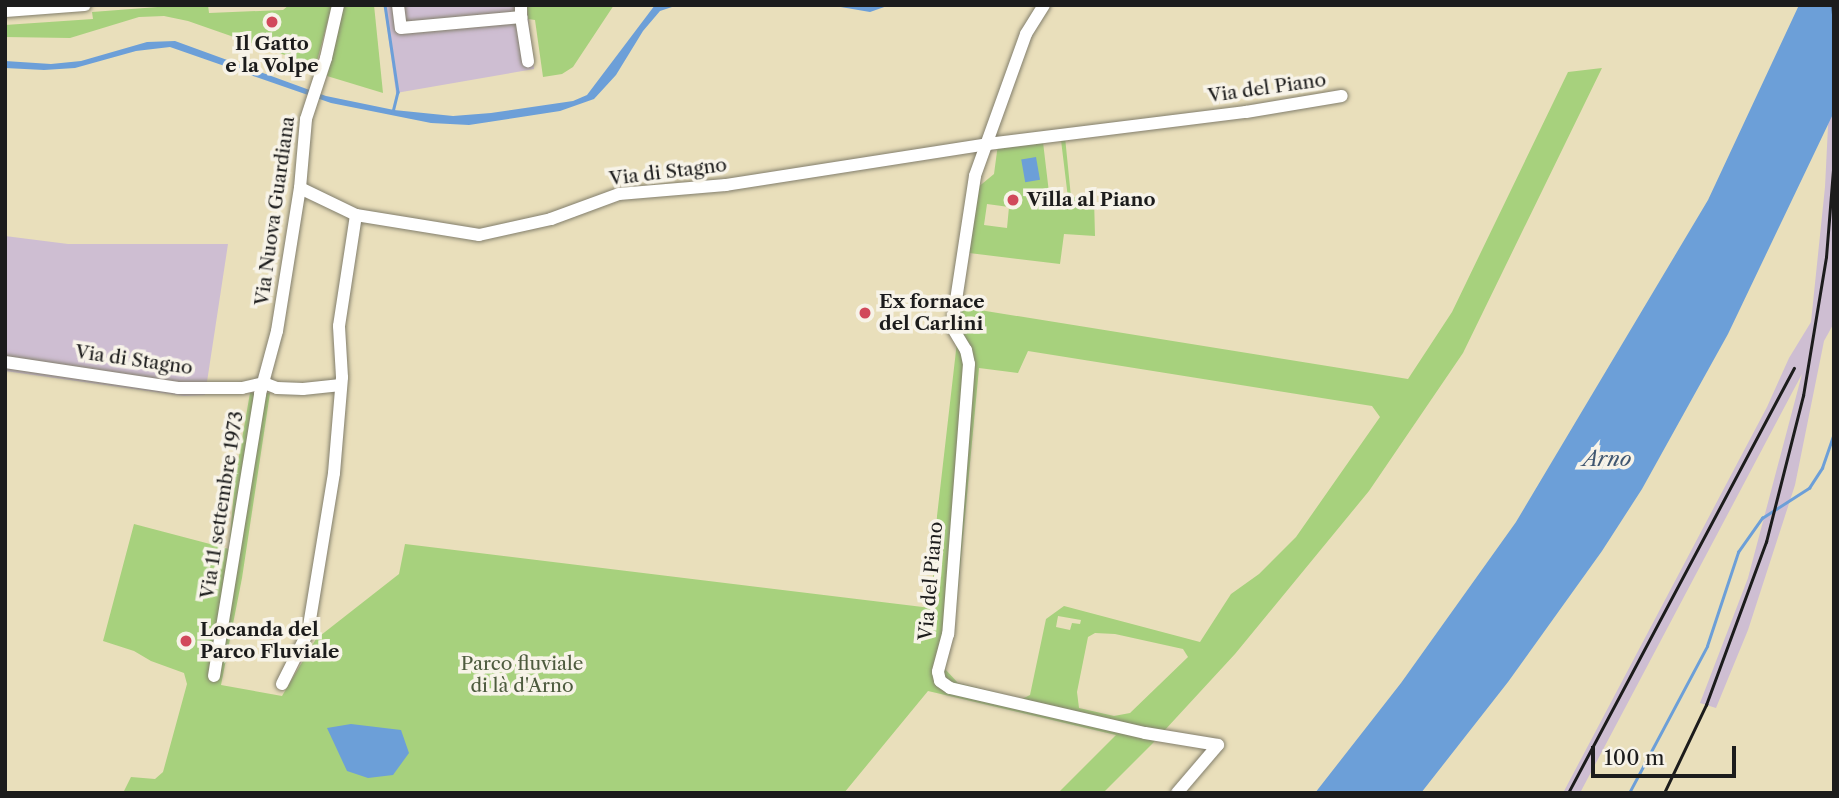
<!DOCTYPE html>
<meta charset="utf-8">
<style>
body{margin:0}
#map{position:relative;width:1839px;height:798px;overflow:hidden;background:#e9dfbb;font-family:"Libre Caslon Text",serif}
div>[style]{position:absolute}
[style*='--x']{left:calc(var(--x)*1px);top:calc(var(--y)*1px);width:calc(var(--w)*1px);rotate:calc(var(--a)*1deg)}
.industrial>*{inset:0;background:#cebed2}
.green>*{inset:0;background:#a7d17d}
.water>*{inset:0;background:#6c9fd8;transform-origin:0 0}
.stream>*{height:2.5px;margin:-1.25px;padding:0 1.25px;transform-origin:1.25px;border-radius:1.25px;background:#6c9fd8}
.roads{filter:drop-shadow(0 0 2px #827e6c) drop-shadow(0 0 2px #827e6c)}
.minor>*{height:12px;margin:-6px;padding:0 6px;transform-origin:6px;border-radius:6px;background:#fff}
.rail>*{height:2.5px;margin:-1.25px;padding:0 1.25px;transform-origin:1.25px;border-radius:1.25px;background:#1c1c1c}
.dots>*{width:19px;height:19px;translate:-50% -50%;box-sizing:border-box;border:4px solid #f7f3e8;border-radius:50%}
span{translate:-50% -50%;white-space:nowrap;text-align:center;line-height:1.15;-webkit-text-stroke:7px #f7f3e8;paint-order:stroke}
.poi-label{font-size:19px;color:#1c1c1c;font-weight:700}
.left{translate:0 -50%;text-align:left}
.street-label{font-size:19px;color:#1c1c1c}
.park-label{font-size:19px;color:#4d5b3e}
.water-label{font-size:21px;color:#405771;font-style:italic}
.frame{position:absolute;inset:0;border:7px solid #1c1c1c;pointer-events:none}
.scale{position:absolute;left:1591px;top:746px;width:145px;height:32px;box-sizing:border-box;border:4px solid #1c1c1c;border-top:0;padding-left:9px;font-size:21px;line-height:24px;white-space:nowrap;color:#1c1c1c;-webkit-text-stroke:5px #f7f3e8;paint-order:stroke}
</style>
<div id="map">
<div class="industrial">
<i style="clip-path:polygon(384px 5px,527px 5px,534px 69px,396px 93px)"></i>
<i style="clip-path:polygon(1834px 5px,1834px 323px,1824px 341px,1795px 485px,1748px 630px,1716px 708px,1700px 703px,1748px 578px,1802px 374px,1580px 793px,1563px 793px,1767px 407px,1789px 358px,1811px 322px,1825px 187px)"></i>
<i style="clip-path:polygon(5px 236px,68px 244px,228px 244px,205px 395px,184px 396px,5px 371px)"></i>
</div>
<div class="green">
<i style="clip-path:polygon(184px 5px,208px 5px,209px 13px,283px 10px,289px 5px,332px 5px,317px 61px,305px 62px,188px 21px,164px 16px,139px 17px,70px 38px,5px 37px,5px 25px,93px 19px,92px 12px)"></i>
<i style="clip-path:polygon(344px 5px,374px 5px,383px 93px,327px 76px)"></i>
<i style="clip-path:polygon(527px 5px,614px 5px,573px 67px,562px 74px,543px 77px,535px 20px,528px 19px)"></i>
<i style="clip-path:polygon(evenodd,1602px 68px,1463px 353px,1369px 491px,1235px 654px,1152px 744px,1103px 793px,1058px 793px,1116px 735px,928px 691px,844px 793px,123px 793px,131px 777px,155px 779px,163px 772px,187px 684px,184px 673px,151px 661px,134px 651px,103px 641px,134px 524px,229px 549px,235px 479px,250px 393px,270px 393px,242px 578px,221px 685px,282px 696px,316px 639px,399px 574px,405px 544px,931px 608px,937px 516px,961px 307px,1408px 379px,1452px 312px,1568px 72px,1602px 68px,1028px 351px,1372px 406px,1380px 417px,1296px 537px,1259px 574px,1231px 594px,1200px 642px,1064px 606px,1046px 619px,1030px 695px,1022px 699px,958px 683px,945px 669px,954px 632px,979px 368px,1018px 373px,1028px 351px,1602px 68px,1058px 616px,1081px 620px,1080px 624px,1072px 623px,1070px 630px,1056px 627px,1058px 616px,1602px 68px,1095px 633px,1115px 634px,1183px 649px,1188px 657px,1130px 713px,1114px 716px,1079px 708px,1077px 692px,1088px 637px,1095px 633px)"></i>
<i style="clip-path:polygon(evenodd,1065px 137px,1071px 197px,1094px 198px,1095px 236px,1064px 234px,1060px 264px,969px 253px,977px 188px,994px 174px,998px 144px,1065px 137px,1061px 140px,1068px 198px,1050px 201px,1043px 142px,1061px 140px,1065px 137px,987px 204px,1009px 207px,1007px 228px,984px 225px,987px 204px)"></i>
</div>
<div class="water">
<i style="clip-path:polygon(655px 5px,678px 5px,660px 11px,643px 31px,616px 75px,594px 99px,560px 111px,469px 125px,431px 123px,331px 103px,170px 47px,136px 51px,75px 68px,44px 70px,5px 68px,5px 61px,51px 64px,81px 61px,147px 42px,175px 41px,326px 96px,394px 110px,453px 116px,491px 113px,573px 101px,587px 95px)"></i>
<i style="clip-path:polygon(829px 5px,890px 5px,870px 12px)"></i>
<i style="clip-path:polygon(1799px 5px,1834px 5px,1834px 112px,1728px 334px,1642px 489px,1602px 551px,1508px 682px,1421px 793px,1315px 793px,1401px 683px,1516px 522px,1708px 200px)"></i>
<i style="left:1036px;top:157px;width:23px;height:15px;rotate:80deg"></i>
<i style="clip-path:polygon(351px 724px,401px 730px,409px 753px,393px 775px,368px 778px,347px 771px,327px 728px)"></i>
</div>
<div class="stream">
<i style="--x:385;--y:5;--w:88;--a:81.5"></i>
<i style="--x:398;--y:92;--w:21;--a:104"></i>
<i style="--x:1629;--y:793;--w:166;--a:-62"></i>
<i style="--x:1707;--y:646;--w:99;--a:-71.7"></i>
<i style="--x:1738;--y:552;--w:42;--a:-54.8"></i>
<i style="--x:1762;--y:518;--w:56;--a:-32.6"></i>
<i style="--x:1809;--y:488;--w:24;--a:-57"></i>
<i style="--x:1822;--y:468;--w:37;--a:-71"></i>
</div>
<div class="roads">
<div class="minor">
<i style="--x:398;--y:5;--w:23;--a:83"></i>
<i style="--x:401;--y:28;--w:121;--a:-5.2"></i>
<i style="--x:521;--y:17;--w:12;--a:-90"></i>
<i style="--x:1044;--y:5;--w:34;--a:122"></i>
<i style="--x:1026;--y:34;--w:151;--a:109.8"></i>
<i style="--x:975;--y:176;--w:153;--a:98.7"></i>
<i style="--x:952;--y:327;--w:27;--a:59"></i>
<i style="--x:966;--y:350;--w:14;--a:78"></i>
<i style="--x:969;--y:364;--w:271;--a:94.4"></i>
<i style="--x:948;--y:634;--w:39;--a:105"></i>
<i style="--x:938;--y:672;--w:9;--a:77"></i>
<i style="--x:940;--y:681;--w:12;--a:35"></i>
<i style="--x:950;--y:688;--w:200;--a:13"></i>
<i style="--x:1145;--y:733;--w:74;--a:9.3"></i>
<i style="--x:1218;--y:745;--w:63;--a:130.5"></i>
<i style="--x:5;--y:11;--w:80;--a:-4.3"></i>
<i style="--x:521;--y:17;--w:45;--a:81"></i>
<i style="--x:300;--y:188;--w:62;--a:25.7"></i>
<i style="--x:356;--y:215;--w:125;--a:9.2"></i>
<i style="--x:479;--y:235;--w:74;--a:-12.5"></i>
<i style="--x:551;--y:219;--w:72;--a:-20.2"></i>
<i style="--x:619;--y:194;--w:107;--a:-4.8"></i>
<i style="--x:726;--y:185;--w:265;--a:-8.9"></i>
<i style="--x:988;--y:144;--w:260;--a:-7.1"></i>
<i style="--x:1246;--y:112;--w:97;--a:-9.5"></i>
<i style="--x:5;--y:362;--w:175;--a:8.5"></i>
<i style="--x:178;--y:388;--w:64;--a:0"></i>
<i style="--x:242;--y:388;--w:23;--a:-13"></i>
<i style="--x:264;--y:383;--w:14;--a:21"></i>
<i style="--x:277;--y:388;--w:26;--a:2"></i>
<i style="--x:303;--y:389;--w:38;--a:-6"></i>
<i style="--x:214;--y:676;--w:286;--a:-80.7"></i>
<i style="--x:260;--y:394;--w:65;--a:-74.9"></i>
<i style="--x:277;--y:331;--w:145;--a:-80.9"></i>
<i style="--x:300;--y:188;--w:69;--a:-85"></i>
<i style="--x:306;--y:119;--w:64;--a:-71.8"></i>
<i style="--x:326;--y:58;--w:54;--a:-77.2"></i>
<i style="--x:282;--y:684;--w:58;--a:-63.4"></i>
<i style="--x:308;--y:632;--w:161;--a:-80.7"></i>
<i style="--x:334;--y:473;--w:96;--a:-85.2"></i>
<i style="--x:342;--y:377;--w:51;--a:-93.4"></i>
<i style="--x:339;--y:326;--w:112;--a:-81.3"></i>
</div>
</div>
<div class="rail">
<i style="--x:1833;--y:5;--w:17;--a:87"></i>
<i style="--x:1568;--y:793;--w:481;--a:-62"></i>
<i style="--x:1664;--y:793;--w:98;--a:-64.5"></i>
<i style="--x:1706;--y:705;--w:174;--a:-69.8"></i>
<i style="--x:1766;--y:542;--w:151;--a:-75.8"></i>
<i style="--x:1803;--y:396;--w:141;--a:-80.6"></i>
<i style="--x:1826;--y:257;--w:99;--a:-85.4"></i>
</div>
<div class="dots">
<i style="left:272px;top:22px;background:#d1495b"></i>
<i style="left:1013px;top:200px;background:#d1495b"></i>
<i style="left:865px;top:313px;background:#d1495b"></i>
<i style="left:186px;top:641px;background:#d1495b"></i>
</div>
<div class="poi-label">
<span style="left:272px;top:55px">Il Gatto<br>e la Volpe</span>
<span class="left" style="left:1027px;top:200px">Villa al Piano</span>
<span class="left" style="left:879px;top:313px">Ex fornace<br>del Carlini</span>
<span class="left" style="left:200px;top:641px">Locanda del<br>Parco Fluviale</span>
</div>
<div class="street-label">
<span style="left:1267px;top:88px;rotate:-8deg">Via del Piano</span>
<span style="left:668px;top:172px;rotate:-7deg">Via di Stagno</span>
<span style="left:275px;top:211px;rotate:-82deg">Via Nuova Guardiana</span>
<span style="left:134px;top:360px;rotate:8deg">Via di Stagno</span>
<span style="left:222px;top:505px;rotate:-81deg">Via 11 settembre 1973</span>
<span style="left:931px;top:581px;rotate:-85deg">Via del Piano</span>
</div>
<div class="park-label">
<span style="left:522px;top:675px">Parco fluviale<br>di là d'Arno</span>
</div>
<div class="water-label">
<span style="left:1607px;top:459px">Arno</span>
</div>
<div class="frame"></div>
<div class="scale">100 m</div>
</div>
